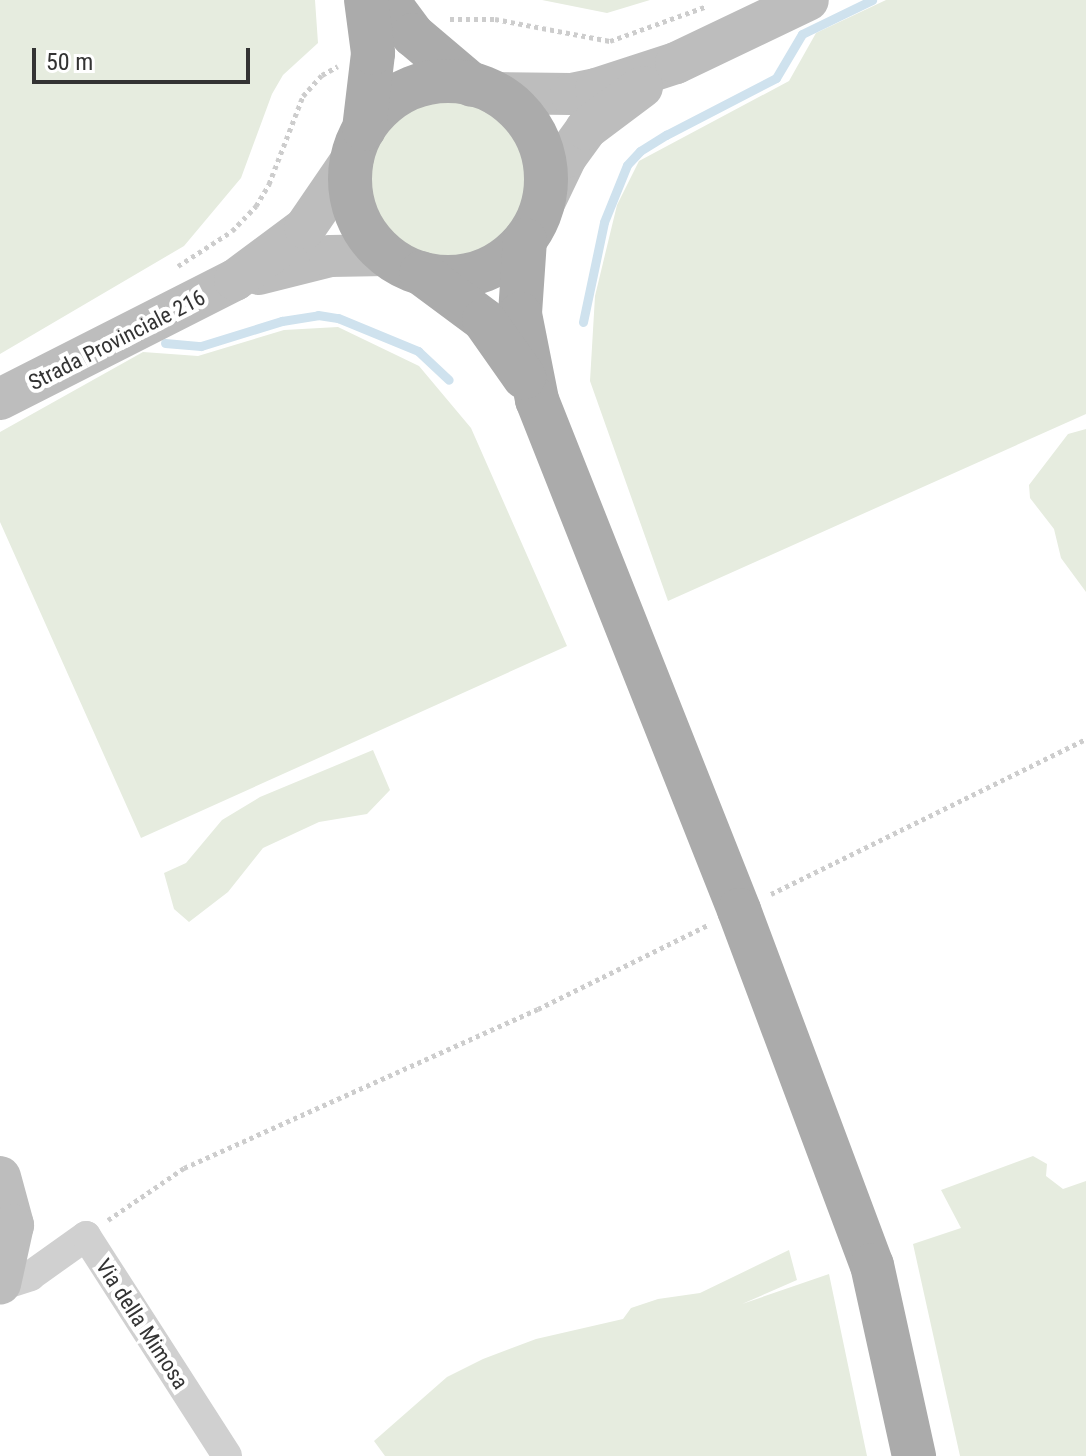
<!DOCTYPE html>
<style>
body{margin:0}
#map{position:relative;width:1086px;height:1456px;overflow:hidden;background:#fff;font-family:"Roboto Condensed",sans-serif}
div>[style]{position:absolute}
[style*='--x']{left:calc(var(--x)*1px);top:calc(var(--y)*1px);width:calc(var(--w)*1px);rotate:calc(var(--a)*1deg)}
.green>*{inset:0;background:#e6ecdf}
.round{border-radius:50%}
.stream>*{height:9px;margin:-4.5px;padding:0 4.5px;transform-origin:4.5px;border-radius:4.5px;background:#cfe2ee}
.path>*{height:5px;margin-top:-2.5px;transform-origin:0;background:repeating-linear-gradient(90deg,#cdcdcd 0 4px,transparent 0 8px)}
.street>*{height:30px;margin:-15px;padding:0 15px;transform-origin:15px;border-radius:15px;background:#d0d0d0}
.secondary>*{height:42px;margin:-21px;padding:0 21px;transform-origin:21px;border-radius:21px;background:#bdbdbd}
.primary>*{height:44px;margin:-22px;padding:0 22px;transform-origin:22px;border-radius:22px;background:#ababab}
.primary>.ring{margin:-22px;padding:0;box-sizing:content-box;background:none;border:44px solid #ababab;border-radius:50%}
span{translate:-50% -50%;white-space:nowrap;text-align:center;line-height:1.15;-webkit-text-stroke:8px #fff;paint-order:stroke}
.street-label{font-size:22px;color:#333}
.scale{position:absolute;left:32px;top:48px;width:218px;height:36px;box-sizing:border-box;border:4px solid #333;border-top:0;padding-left:10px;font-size:24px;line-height:28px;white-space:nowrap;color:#333;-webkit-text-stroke:6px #fff;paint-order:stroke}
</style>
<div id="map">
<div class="green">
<i style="clip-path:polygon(0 0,315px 0,318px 43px,283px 75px,272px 94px,241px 178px,184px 246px,0 354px)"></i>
<i style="clip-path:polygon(542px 0,650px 0,607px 13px)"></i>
<i style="clip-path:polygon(886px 0,1086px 0,1086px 414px,668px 601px,590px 381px,595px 296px,617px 205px,639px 161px,789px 81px,816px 33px)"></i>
<i class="round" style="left:366px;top:98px;width:164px;height:164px"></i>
<i style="clip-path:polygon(338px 327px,419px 366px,471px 428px,567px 646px,141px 838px,0 522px,0 432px,143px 352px,198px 356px,284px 330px)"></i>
<i style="clip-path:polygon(1086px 429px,1086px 592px,1061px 558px,1054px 529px,1030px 498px,1029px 485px,1068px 434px)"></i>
<i style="clip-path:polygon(373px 750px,390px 790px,367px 814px,319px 822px,263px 848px,228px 892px,189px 922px,174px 909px,164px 873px,186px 863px,222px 820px,260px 797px)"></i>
<i style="clip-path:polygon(1033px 1156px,1047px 1164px,1046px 1176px,1063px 1189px,1086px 1181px,1086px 1456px,960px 1456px,913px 1244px,961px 1228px,941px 1190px)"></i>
<i style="clip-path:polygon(789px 1250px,797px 1280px,742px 1304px,829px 1274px,867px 1456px,385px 1456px,374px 1441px,447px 1377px,483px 1359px,536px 1339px,623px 1319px,631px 1308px,658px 1299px,700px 1293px)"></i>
</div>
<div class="stream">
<i style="--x:583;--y:322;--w:102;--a:-78.1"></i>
<i style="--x:604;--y:222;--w:61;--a:-68"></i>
<i style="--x:627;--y:165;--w:19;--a:-47"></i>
<i style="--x:640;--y:151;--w:31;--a:-32"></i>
<i style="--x:666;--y:135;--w:124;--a:-27.4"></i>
<i style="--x:776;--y:78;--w:51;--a:-59.4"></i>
<i style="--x:802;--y:34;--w:78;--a:-25.9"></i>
<i style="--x:165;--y:343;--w:36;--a:5"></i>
<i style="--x:201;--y:346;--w:85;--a:-17.2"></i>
<i style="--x:282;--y:321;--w:36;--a:-9"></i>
<i style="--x:318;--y:315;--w:20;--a:9"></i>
<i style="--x:338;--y:318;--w:87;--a:22.4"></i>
<i style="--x:418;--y:351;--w:42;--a:43.1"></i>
</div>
<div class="path">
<i style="--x:450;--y:19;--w:45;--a:0"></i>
<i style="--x:495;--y:19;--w:117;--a:10.8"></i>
<i style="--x:610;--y:41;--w:103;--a:-19.8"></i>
<i style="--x:178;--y:266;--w:64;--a:-32.9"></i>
<i style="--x:232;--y:231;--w:35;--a:-46"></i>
<i style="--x:256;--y:206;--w:26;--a:-59"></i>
<i style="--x:269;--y:184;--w:94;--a:-68.9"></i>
<i style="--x:303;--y:96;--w:28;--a:-48"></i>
<i style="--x:322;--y:75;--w:18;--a:-29"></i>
<i style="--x:771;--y:894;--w:351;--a:-26.2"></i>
<i style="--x:108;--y:1220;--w:92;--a:-34.4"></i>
<i style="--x:184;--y:1168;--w:388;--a:-24.2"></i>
<i style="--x:538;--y:1009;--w:190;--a:-26.3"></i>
</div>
<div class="street">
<i style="--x:0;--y:1286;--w:32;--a:-18"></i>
<i style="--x:30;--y:1276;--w:69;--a:-35.5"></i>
<i style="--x:86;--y:1236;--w:261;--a:57.3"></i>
</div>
<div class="secondary">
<i style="--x:494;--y:93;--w:77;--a:0.7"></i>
<i style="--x:571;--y:94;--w:25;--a:-11"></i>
<i style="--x:596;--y:89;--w:84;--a:-18"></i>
<i style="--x:676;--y:63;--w:146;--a:-25.5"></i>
<i style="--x:543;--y:205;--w:53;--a:-64.4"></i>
<i style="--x:566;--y:157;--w:34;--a:-54"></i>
<i style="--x:586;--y:129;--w:70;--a:-36.9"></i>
<i style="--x:259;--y:274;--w:73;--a:-14.2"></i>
<i style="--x:330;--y:256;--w:56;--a:-1"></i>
<i style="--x:0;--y:399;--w:263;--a:-26.9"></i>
<i style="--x:235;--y:280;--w:87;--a:-36.6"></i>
<i style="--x:305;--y:228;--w:85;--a:-55.6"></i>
<i style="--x:0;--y:1177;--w:50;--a:74.8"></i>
<i style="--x:13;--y:1225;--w:60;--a:102.4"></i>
</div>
<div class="primary">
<i style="--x:387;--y:0;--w:44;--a:53.4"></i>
<i style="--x:413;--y:35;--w:77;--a:40.3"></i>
<i class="ring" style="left:350px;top:81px;width:152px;height:152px"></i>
<i style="--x:364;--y:129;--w:77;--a:-83.2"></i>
<i style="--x:373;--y:53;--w:53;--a:-97.5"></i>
<i style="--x:525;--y:240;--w:74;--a:93.9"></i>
<i style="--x:520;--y:314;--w:88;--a:78.8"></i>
<i style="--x:537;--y:400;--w:549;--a:68.39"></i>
<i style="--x:739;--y:910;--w:379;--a:69.5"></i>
<i style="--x:872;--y:1265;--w:196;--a:77.6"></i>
<i style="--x:421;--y:273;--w:79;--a:36.7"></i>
<i style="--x:484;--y:320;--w:70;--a:54.9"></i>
</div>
<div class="street-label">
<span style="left:117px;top:340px;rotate:-27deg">Strada Provinciale 216</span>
<span style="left:142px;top:1324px;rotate:57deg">Via della Mimosa</span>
</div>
<div class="scale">50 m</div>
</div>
